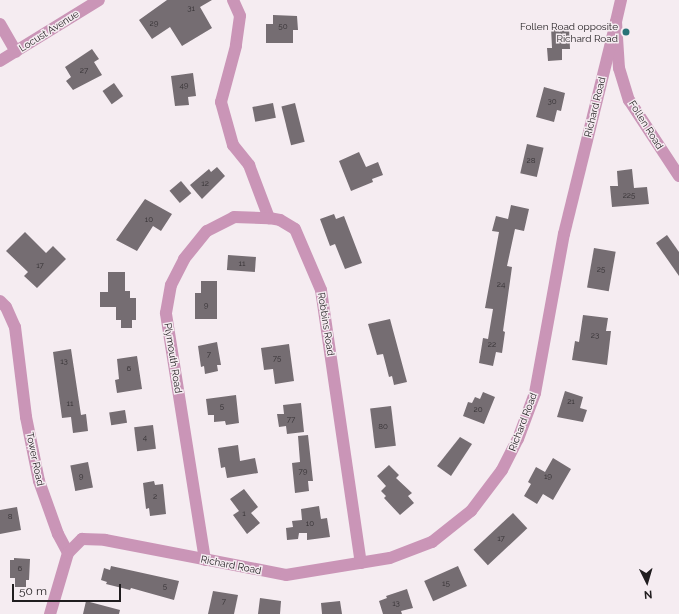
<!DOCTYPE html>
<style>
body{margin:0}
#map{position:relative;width:679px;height:614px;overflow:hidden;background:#f5ecf1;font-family:Raleway,sans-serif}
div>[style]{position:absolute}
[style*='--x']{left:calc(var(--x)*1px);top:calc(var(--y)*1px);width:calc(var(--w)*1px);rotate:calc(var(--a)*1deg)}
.building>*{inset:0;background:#756d72;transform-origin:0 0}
.minor>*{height:12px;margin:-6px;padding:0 6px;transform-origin:6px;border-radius:6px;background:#ca95b7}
.dots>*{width:11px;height:11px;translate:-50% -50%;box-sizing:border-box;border:2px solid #f5ecf1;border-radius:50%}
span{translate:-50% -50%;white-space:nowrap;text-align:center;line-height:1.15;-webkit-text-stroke:3px #f5ecf1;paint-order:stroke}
.number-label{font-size:8px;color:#353134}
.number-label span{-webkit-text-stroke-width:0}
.poi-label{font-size:10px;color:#201d1f}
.right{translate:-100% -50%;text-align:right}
.street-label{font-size:10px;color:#201d1f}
.north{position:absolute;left:627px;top:562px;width:40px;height:40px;-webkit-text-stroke:3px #f5ecf1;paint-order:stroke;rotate:175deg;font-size:11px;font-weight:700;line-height:16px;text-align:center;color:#201d1f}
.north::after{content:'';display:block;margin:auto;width:14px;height:18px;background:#201d1f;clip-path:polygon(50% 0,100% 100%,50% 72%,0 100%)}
.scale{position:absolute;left:12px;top:584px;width:109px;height:18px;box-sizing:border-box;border:2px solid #201d1f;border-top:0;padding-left:5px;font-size:12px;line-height:14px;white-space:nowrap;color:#201d1f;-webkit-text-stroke:3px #f5ecf1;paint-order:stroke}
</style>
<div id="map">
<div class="building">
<i style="clip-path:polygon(167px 0,212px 0,200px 7px,212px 28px,182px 46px,170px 27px,152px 39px,139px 20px)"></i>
<i style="clip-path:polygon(273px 15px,297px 16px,298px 30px,293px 30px,293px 43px,266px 43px,266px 24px,273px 24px)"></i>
<i style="clip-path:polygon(569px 26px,570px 49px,562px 49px,562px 60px,548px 61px,547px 48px,552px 48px,551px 27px)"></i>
<i style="clip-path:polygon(92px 49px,99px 59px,94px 62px,102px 75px,73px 90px,66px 81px,71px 77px,65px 67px)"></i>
<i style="clip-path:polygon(193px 73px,196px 96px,188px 97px,189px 105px,175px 106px,171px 76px)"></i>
<i style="left:114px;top:83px;width:16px;height:14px;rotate:55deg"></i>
<i style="clip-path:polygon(544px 87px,565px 93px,561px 111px,557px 110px,554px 122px,536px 117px)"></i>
<i style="left:273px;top:103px;width:15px;height:21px;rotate:79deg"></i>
<i style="left:295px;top:103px;width:40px;height:14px;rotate:76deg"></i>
<i style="left:527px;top:144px;width:17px;height:30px;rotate:13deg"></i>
<i style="clip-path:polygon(359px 152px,366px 167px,378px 162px,383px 175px,372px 179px,373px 182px,351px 191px,339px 161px)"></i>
<i style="clip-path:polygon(217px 167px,225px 176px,202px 199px,190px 185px,209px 169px,211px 172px)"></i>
<i style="clip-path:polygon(632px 169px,634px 188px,647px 187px,649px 204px,612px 207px,610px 186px,618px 186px,617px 171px)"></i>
<i style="left:181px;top:181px;width:16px;height:15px;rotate:50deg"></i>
<i style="clip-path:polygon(145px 199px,172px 214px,161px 231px,153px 226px,137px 251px,116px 240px)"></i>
<i style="clip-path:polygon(511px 205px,529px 209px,524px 231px,515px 229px,507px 266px,512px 267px,503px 331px,505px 332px,502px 353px,496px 352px,493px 366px,479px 363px,483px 338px,488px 339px,493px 309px,485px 308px,499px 232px,492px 231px,496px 216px,508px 219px)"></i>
<i style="clip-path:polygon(334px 214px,336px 219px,344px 216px,362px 263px,345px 269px,335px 244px,330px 246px,320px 219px)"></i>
<i style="clip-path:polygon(25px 232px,46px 253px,53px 246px,66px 259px,37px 288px,24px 276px,28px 272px,6px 251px)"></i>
<i style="clip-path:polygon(667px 235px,679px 252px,679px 276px,656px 243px)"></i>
<i style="left:594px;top:248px;width:22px;height:40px;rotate:10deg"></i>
<i style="left:228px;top:255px;width:28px;height:15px;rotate:4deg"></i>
<i style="clip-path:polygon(108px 272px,125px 272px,125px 291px,130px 291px,130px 298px,136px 298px,136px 320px,132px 320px,132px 328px,121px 328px,121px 320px,116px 320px,116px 307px,100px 307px,100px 292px,108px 292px)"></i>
<i style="clip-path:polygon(201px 281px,217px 281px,217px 319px,195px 319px,195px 293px,201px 293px)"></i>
<i style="clip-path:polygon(583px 315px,608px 318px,606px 331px,611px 331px,607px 365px,572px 360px,575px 341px,579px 342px)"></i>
<i style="clip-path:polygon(390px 319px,407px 382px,394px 385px,392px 376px,389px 377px,383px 354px,377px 355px,368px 324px)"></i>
<i style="clip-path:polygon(217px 342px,221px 365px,217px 365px,218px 371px,205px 374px,204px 366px,201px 367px,198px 346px)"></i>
<i style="clip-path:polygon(289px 344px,294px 381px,275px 384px,273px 369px,264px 370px,261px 348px)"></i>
<i style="clip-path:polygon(71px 349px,81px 415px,86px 414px,88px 431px,73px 433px,71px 417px,62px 418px,53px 352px)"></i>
<i style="clip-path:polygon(137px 356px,142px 389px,117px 393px,115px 380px,119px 379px,117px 359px)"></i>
<i style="clip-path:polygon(565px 391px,583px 397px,580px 408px,587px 410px,583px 422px,557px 417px)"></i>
<i style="clip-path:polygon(483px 392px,495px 397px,484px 424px,463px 416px,468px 402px,472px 403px,475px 397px,480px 399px)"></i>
<i style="clip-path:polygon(236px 395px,239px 423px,226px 425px,225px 421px,214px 422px,214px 415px,208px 415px,206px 399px)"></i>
<i style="clip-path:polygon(301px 403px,304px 432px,287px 434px,286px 426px,279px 427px,277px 414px,284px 414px,283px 405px)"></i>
<i style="left:391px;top:406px;width:40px;height:21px;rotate:83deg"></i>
<i style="left:125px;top:410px;width:13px;height:16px;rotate:81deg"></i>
<i style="left:153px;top:425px;width:24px;height:19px;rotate:83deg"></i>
<i style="clip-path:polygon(308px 435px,313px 481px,308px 481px,309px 491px,295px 493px,292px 463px,300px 462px,298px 436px)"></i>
<i style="clip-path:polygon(460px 437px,472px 444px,451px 476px,437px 466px)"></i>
<i style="clip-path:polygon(238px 445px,240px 461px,255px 458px,258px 473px,227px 478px,225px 467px,221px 468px,218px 448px)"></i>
<i style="clip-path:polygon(553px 458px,571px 469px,553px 500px,543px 494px,537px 504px,524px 496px,531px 484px,528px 482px,536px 467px,545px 472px)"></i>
<i style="left:88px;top:462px;width:26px;height:18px;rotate:79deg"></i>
<i style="clip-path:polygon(389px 465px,399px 475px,396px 478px,412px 493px,408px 496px,414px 503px,400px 515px,384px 498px,386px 496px,381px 491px,386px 486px,377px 476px)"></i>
<i style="clip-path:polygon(154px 481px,155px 485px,163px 484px,166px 514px,150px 516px,149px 508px,146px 509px,143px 483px)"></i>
<i style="clip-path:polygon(244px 489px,258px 507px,251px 513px,260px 523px,247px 534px,233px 515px,239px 511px,230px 499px)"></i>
<i style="clip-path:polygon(319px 506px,321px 519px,327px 518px,330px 537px,307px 540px,307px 533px,299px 533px,298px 539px,287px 540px,286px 528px,293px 527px,292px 521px,302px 520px,301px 509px)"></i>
<i style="clip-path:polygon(17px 507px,21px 530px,0 534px,0 510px)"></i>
<i style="left:513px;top:513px;width:21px;height:54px;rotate:47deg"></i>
<i style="clip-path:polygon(14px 558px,30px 559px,29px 580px,26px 580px,26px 587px,15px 587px,15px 578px,10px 578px,10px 560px,14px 560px)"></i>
<i style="clip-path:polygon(111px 566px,179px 581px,174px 600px,131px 588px,130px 590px,106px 584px,107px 582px,101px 580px,104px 568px,110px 570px)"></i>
<i style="left:458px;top:566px;width:22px;height:37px;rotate:66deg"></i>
<i style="clip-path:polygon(407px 589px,413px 608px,401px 611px,402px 614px,383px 614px,379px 601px,387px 598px,386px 596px)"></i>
<i style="clip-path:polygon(213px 591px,238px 595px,234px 614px,208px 614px)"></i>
<i style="clip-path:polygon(260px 598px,281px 601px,280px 614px,258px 614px)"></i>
<i style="clip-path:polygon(86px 601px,120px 610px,119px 614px,83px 614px)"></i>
<i style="clip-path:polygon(340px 601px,342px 614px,322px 614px,321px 603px)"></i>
</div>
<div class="minor">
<i style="--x:233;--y:0;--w:17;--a:66"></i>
<i style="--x:240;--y:16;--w:30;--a:98"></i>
<i style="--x:236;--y:46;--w:58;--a:105"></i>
<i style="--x:221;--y:102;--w:45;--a:74.4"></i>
<i style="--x:233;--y:145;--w:26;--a:51"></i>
<i style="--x:249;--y:165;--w:57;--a:69.3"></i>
<i style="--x:269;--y:218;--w:11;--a:10"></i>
<i style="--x:280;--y:220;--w:17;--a:31"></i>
<i style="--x:295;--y:229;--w:66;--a:66.9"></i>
<i style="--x:321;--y:290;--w:276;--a:81.7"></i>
<i style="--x:621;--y:0;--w:23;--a:103"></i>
<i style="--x:616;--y:22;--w:46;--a:86.3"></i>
<i style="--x:619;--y:68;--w:34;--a:73"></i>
<i style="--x:629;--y:100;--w:91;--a:56.7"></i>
<i style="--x:0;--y:24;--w:32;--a:60"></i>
<i style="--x:0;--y:61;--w:116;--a:-31.6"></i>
<i style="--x:0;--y:301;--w:8;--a:45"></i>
<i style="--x:6;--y:307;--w:22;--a:66"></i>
<i style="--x:15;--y:327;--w:91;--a:83"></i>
<i style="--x:26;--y:417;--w:65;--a:78.5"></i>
<i style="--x:39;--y:481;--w:56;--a:70.3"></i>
<i style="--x:58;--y:534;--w:21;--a:62"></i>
<i style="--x:68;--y:553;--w:64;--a:106.4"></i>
<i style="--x:68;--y:553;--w:20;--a:-45"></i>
<i style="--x:82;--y:539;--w:23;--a:2"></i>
<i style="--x:105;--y:540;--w:184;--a:10.9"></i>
<i style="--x:286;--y:575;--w:105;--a:-9.3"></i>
<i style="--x:390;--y:558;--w:45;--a:-20.9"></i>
<i style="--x:432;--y:542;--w:50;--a:-38.5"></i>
<i style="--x:471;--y:511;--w:51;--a:-52.9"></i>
<i style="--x:502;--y:470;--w:35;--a:-63"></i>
<i style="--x:518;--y:439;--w:49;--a:-69.7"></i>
<i style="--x:535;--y:393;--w:162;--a:-79.7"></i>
<i style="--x:564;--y:234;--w:218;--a:-76.2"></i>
<i style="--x:205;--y:560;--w:250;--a:-99"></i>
<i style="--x:166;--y:313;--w:28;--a:-80"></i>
<i style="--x:171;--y:285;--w:29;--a:-63"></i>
<i style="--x:184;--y:259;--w:36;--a:-51"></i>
<i style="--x:207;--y:231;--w:30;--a:-27"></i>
<i style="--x:234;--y:217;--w:35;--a:2"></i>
</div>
<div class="dots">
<i style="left:626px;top:32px;background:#287377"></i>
</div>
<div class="number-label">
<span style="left:191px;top:9px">31</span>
<span style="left:154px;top:24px">29</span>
<span style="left:283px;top:27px">50</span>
<span style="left:84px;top:71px">27</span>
<span style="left:184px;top:86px">49</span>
<span style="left:552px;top:102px">30</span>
<span style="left:531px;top:161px">28</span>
<span style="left:205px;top:184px">12</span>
<span style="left:629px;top:196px">225</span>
<span style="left:149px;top:220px">10</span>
<span style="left:242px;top:264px">11</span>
<span style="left:40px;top:266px">17</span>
<span style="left:601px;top:270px">25</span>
<span style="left:501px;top:285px">24</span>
<span style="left:206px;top:306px">9</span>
<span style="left:595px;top:336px">23</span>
<span style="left:492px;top:345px">22</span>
<span style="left:209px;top:355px">7</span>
<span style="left:277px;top:359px">75</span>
<span style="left:64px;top:362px">13</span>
<span style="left:129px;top:369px">6</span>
<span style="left:571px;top:402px">21</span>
<span style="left:70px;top:404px">11</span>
<span style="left:222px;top:407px">5</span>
<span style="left:478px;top:410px">20</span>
<span style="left:291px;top:420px">77</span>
<span style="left:383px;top:427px">80</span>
<span style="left:145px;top:438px">4</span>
<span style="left:303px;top:472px">79</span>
<span style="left:81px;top:477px">9</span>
<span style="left:548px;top:477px">19</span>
<span style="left:155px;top:497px">2</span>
<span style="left:244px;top:514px">1</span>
<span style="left:10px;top:517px">8</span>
<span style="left:310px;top:524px">10</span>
<span style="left:501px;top:539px">17</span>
<span style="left:20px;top:569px">6</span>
<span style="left:446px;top:584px">15</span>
<span style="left:165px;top:587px">5</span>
<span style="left:224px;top:602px">7</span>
<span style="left:396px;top:604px">13</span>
</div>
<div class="poi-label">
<span class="right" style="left:618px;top:32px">Follen Road opposite<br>Richard Road</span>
</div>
<div class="street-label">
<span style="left:49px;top:31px;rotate:-32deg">Locust Avenue</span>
<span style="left:595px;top:107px;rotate:-76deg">Richard Road</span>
<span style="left:646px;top:125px;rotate:58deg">Follen Road</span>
<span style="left:326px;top:324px;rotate:81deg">Robbins Road</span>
<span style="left:173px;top:358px;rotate:81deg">Plymouth Road</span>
<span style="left:523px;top:422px;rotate:-69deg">Richard Road</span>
<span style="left:35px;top:459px;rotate:78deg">Tower Road</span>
<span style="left:231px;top:565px;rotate:11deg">Richard Road</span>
</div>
<div class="north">N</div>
<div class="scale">50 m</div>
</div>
